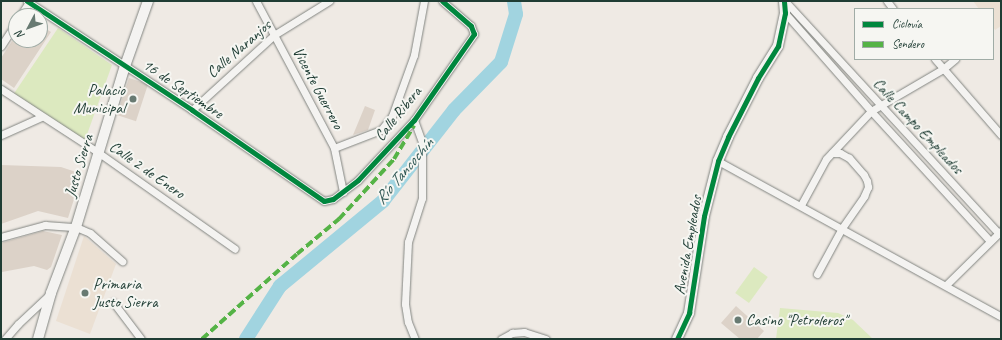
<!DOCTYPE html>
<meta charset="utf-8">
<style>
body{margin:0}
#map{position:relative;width:1002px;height:340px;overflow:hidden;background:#efeae4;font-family:Caveat,sans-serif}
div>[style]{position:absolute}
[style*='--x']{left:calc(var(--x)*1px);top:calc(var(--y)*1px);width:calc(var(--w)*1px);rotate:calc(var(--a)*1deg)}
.built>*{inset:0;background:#ebe0d3}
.green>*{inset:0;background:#dce9bf;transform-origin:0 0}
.river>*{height:14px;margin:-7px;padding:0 7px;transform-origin:7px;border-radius:7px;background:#a1d4e0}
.building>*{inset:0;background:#dcd2c8;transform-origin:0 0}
.roads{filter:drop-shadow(0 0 1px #828581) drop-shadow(0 0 1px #828581)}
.street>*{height:7px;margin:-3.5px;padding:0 3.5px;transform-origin:3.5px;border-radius:3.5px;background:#f4f3f1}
.secondary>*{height:10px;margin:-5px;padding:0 5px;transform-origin:5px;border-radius:5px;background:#f4f3f1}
.quiet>*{height:4px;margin-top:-2px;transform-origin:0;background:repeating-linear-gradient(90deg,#55b346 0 8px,transparent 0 12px)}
.cycleway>*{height:5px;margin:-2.5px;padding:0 2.5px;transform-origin:2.5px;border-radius:2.5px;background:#00873e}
.dots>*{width:11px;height:11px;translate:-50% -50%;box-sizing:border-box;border:2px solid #f6f6f2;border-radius:50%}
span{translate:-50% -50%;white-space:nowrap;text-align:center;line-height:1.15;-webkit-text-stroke:4px #f6f6f2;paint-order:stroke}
.street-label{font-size:16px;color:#1f3d34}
.poi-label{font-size:16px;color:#1f3d34}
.right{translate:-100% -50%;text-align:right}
.left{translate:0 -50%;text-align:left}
.water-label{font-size:17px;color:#325956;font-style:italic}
.frame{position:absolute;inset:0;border:2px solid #1f3d34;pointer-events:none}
.legend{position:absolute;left:854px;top:8px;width:140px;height:52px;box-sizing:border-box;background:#f6f6f2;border:1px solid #a0aca6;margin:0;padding:5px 7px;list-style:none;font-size:12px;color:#1f3d34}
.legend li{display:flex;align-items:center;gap:8px;height:20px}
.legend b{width:20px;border:1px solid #a0aca6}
.north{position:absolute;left:8px;top:8px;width:40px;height:40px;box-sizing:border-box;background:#f6f6f2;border:1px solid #a0aca6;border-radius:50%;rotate:229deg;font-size:11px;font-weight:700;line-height:16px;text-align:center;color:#1f3d34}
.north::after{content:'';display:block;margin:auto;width:14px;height:18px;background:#687a72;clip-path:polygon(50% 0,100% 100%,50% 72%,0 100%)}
</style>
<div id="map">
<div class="built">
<i style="clip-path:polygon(973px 1px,1001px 1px,1001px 26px,995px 30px,993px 27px,993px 9px,979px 9px)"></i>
<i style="clip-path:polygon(84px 236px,116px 264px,90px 334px,56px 321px)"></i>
</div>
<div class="green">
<i style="clip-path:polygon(58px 28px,112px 65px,85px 140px,13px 95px)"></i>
<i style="left:754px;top:267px;width:17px;height:32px;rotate:36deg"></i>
<i style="clip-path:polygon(780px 308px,838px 313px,853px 320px,873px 339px,776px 339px)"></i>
</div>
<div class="river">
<i style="--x:246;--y:339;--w:63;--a:-57.3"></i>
<i style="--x:280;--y:286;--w:134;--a:-39.5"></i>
<i style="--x:383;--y:201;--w:115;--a:-52"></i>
<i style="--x:454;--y:110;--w:67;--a:-45.6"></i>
<i style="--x:501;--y:62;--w:50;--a:-72.6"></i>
<i style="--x:516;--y:14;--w:13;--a:-99"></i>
</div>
<div class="building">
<i style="clip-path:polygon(40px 25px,51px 32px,14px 88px,1px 79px,1px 58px,16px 35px,16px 40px,40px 40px)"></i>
<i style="left:129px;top:78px;width:20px;height:39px;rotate:18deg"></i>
<i style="clip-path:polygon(365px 106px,375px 110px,368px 130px,353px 135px)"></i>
<i style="clip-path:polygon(1px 165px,61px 167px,82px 174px,68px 218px,38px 211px,1px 224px)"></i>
<i style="clip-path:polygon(43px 231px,62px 235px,51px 267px,47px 270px,34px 266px,2px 272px,1px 243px)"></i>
<i style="clip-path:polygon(736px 306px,764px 331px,757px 339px,740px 339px,721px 323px)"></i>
</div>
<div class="roads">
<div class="street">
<i style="--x:27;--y:1;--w:198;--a:33.4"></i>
<i style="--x:192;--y:110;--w:160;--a:34.6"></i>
<i style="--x:324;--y:201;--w:9;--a:-13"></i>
<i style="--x:333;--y:199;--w:31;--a:-37"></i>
<i style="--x:358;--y:180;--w:82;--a:-47"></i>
<i style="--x:414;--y:120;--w:105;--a:-55.1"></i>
<i style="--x:474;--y:34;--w:9;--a:-111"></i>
<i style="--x:471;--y:26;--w:38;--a:-139"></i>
<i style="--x:256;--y:1;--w:166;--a:62"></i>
<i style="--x:334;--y:148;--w:45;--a:78.4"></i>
<i style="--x:785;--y:1;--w:315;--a:47.4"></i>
<i style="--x:887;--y:1;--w:10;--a:53"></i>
<i style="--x:785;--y:13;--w:130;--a:48.7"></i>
<i style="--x:871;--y:111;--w:176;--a:47.5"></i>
<i style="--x:20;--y:16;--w:17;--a:-57"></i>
<i style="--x:1;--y:46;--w:27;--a:-57"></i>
<i style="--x:935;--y:59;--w:101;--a:49"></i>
<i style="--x:1;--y:89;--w:117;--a:33.1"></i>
<i style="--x:99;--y:153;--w:166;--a:35.2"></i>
<i style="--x:192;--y:110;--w:111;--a:-42.4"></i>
<i style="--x:274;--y:35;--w:65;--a:-31.7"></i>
<i style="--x:414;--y:120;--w:23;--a:70"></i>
<i style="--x:422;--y:142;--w:56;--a:90"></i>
<i style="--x:422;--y:198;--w:46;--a:107.7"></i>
<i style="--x:408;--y:242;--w:62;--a:92.8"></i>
<i style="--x:405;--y:304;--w:18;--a:81"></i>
<i style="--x:408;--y:322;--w:18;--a:68"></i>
<i style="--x:1;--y:135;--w:44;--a:-24.2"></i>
<i style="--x:334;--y:148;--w:50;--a:-21"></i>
<i style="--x:381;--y:130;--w:18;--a:-52"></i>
<i style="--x:392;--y:116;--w:65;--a:-70.2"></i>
<i style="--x:414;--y:55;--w:55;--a:-79.5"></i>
<i style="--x:718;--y:161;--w:322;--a:28.8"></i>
<i style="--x:801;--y:205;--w:52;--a:-61.5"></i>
<i style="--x:826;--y:159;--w:66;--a:-46.8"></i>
<i style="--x:871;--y:111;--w:83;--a:-30.3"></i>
<i style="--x:943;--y:69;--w:16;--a:-40"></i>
<i style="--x:1;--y:237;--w:46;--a:-15.3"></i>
<i style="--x:45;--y:225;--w:31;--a:4"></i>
<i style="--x:76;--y:227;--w:15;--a:23"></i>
<i style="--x:90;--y:233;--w:43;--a:41.2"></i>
<i style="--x:817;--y:274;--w:52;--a:-61.5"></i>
<i style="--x:842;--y:228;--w:39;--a:-55"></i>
<i style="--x:864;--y:196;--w:10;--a:-66"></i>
<i style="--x:868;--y:187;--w:6;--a:-99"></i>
<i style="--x:867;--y:181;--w:7;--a:-117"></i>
<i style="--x:864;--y:175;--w:23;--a:-131"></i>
<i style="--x:849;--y:158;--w:10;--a:-151"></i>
<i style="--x:840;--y:153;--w:8;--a:180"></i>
<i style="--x:946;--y:285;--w:77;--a:-44.5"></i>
<i style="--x:113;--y:302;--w:46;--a:52.9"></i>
<i style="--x:5;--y:339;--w:20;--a:-49"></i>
<i style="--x:18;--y:324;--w:45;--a:-43.2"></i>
<i style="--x:501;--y:339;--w:13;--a:-29"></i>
<i style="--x:512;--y:333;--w:12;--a:-5"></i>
<i style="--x:524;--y:332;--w:23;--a:18"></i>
</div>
<div class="secondary">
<i style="--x:38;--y:339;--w:48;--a:-74.2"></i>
<i style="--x:51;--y:293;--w:71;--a:-69.3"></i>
<i style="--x:76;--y:227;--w:168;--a:-73.1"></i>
<i style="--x:125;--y:66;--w:69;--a:-70.5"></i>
<i style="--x:677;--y:339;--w:29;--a:-65"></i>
<i style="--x:689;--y:313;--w:98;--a:-81.2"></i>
<i style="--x:704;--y:216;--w:57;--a:-75.7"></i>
<i style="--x:718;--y:161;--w:26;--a:-67"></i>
<i style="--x:728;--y:137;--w:66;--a:-63"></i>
<i style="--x:758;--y:78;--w:38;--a:-58"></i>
<i style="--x:778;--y:46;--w:34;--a:-78"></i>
<i style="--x:785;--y:13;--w:12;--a:-95"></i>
</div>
</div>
<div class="quiet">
<i style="--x:202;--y:339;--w:127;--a:-41.8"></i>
<i style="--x:297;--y:254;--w:55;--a:-39.8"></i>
<i style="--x:339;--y:219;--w:81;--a:-47.5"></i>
<i style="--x:394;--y:159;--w:39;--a:-59"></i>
</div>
<div class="cycleway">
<i style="--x:27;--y:1;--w:198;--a:33.4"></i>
<i style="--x:192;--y:110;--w:160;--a:34.6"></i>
<i style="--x:324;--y:201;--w:9;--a:-13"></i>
<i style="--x:333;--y:199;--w:31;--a:-37"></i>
<i style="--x:358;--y:180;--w:82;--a:-47"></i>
<i style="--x:414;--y:120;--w:105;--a:-55.1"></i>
<i style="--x:474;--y:34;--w:9;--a:-111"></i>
<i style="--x:471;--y:26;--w:38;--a:-139"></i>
<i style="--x:677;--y:339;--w:29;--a:-65"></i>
<i style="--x:689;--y:313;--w:98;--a:-81.2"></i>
<i style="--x:704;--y:216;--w:57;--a:-75.7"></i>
<i style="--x:718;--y:161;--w:26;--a:-67"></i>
<i style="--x:728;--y:137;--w:66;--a:-63"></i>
<i style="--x:758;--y:78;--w:38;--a:-58"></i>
<i style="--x:778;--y:46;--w:34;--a:-78"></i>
<i style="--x:785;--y:13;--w:12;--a:-95"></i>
</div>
<div class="dots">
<i style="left:133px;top:99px;background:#687a72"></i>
<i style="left:85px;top:293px;background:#687a72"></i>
<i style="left:738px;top:320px;background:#687a72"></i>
</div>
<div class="street-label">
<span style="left:239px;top:49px;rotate:-41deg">Calle Naranjos</span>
<span style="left:318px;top:88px;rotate:62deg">Vicente Guerrero</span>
<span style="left:183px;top:89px;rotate:34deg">16 de Septiembre</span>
<span style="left:398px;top:114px;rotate:-51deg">Calle Ribera</span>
<span style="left:918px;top:126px;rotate:47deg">Calle Campo Empleados</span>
<span style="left:79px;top:166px;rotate:-73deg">Justo Sierra</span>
<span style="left:147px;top:170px;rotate:35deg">Calle 2 de Enero</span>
<span style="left:688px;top:245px;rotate:-80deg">Avenida Empleados</span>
</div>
<div class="poi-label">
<span class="right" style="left:125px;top:99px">Palacio<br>Municipal</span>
<span class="left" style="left:93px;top:293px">Primaria<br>Justo Sierra</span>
<span class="left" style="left:746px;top:320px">Casino "Petroleros"</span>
</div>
<div class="water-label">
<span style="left:404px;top:171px;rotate:-50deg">Río Tancochín</span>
</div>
<div class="frame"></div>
<ul class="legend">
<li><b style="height:5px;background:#00873e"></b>Ciclovía</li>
<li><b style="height:5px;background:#55b346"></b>Sendero</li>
</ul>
<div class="north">N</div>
</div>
